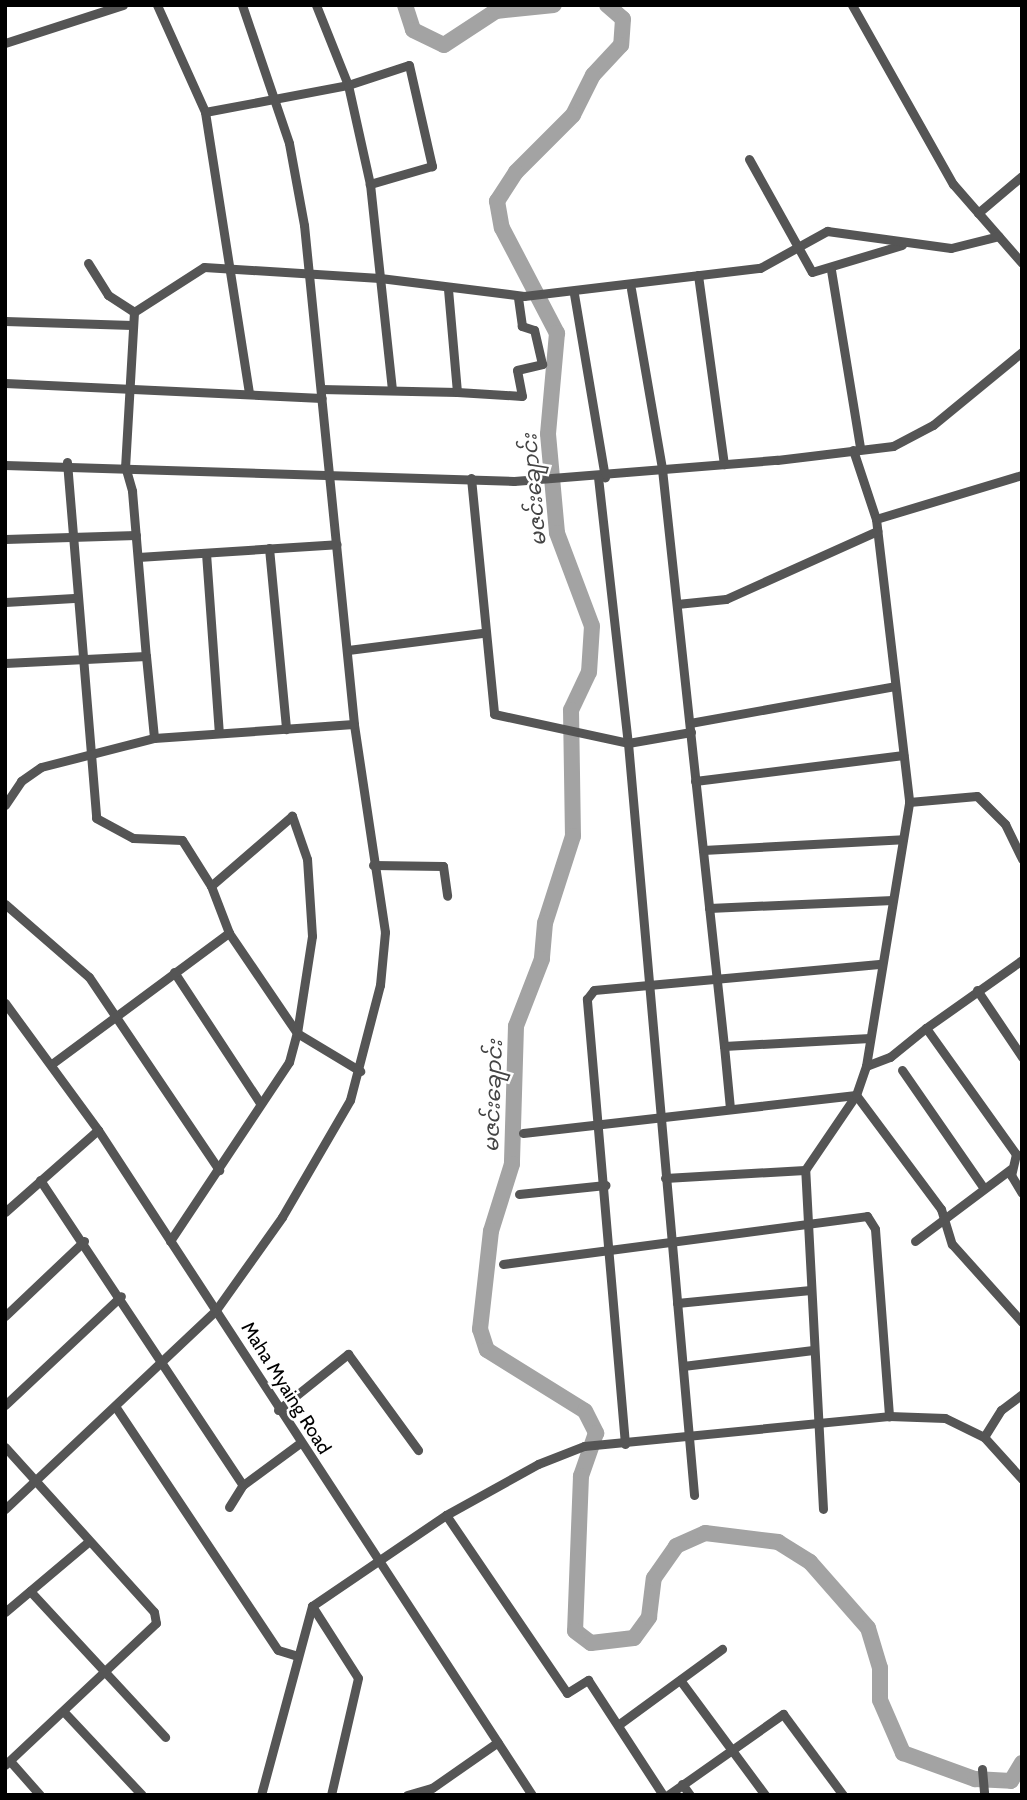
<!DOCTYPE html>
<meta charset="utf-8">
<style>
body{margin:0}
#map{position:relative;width:1027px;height:1800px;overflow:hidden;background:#fff;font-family:Cabin,"Noto Sans Myanmar",sans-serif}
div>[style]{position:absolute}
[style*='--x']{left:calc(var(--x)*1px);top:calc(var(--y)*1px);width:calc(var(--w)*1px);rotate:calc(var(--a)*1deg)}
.river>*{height:16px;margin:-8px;padding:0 8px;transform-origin:8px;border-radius:8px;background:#a3a3a3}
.minor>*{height:9px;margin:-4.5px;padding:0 4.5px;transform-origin:4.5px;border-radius:4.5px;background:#555}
span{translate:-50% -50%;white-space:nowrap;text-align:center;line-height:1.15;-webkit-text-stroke:5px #fff;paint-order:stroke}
.street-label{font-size:19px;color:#000}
.water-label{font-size:21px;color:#444;font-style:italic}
.frame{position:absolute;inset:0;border:7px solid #000;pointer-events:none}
</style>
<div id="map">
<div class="river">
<i style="--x:405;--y:5;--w:26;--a:72"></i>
<i style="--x:413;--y:30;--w:34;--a:26"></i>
<i style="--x:444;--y:45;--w:62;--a:-33.2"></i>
<i style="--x:496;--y:11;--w:58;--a:-5.9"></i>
<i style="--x:607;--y:5;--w:21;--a:41"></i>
<i style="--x:623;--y:19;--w:26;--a:94"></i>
<i style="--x:621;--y:45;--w:41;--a:133"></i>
<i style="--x:593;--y:75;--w:45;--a:116.6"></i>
<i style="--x:573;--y:115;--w:81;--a:135"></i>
<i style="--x:516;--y:172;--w:35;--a:123"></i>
<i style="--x:497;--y:201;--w:27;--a:80"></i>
<i style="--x:502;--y:228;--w:119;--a:62.4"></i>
<i style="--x:557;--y:333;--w:101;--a:95.1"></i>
<i style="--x:548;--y:434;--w:99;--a:84.8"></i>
<i style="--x:557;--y:533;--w:99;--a:69.4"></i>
<i style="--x:592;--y:626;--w:46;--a:93.7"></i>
<i style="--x:589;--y:672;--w:42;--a:115.3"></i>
<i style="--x:571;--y:710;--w:126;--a:89.1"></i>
<i style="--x:573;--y:836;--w:91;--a:107.8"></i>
<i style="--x:545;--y:923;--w:36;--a:95"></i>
<i style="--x:542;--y:959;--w:72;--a:111.2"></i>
<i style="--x:516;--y:1026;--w:138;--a:91.7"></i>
<i style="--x:512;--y:1164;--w:70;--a:107.4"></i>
<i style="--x:491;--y:1231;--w:99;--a:96.4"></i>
<i style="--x:480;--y:1329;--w:22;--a:72"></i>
<i style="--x:487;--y:1350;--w:115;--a:31.9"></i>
<i style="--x:585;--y:1411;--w:25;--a:63"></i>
<i style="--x:596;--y:1433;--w:46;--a:109.2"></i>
<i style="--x:581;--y:1476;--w:155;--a:92.2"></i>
<i style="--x:575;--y:1631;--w:20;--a:37"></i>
<i style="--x:591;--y:1643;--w:43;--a:-6.6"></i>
<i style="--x:634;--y:1638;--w:26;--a:-54"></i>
<i style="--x:649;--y:1617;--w:39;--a:-83"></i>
<i style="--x:654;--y:1578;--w:39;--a:-55"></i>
<i style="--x:676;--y:1546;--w:32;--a:-24"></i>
<i style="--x:705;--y:1533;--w:74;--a:7"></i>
<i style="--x:778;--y:1542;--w:38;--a:32"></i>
<i style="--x:810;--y:1562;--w:88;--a:48.7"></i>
<i style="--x:868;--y:1628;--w:42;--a:73.3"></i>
<i style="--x:880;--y:1668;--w:32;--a:90"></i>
<i style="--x:880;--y:1700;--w:58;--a:66.5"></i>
<i style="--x:903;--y:1753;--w:77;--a:19.9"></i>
<i style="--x:975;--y:1779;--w:36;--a:3"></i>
<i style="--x:1011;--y:1781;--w:21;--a:-59"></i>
</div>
<div class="minor">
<i style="--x:157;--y:5;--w:117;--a:65.8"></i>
<i style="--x:205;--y:112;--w:285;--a:81.1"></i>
<i style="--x:316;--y:5;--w:86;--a:68.2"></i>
<i style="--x:348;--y:85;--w:101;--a:77.5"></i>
<i style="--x:370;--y:184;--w:206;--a:83.9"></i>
<i style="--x:852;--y:5;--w:206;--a:60.6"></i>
<i style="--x:953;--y:184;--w:105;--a:48.9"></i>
<i style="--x:5;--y:43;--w:124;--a:-17.9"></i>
<i style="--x:205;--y:112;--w:146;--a:-10.7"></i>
<i style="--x:348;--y:85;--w:64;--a:-18.2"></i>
<i style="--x:409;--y:65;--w:104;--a:77.2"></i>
<i style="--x:432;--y:166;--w:65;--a:163.8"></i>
<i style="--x:749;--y:159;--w:129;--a:60.9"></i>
<i style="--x:812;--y:272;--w:94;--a:-16.7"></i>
<i style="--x:978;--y:213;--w:57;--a:-40.1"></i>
<i style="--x:88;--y:263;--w:38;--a:58"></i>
<i style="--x:108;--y:295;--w:31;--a:33"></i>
<i style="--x:134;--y:312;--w:83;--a:-32.7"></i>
<i style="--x:204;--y:267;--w:176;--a:3.6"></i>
<i style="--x:380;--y:278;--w:145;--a:7.1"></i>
<i style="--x:524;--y:296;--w:238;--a:-6.8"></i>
<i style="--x:760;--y:268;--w:77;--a:-28.9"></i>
<i style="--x:827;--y:231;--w:125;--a:7.8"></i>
<i style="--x:951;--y:248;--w:49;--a:-14"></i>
<i style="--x:831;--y:270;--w:180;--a:80.7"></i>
<i style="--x:698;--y:275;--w:191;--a:82.2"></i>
<i style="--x:631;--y:289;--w:183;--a:80.2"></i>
<i style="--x:662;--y:469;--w:580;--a:83.87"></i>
<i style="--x:724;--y:1046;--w:146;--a:-3.1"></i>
<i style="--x:574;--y:294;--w:186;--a:80.4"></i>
<i style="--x:134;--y:312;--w:154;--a:93.3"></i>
<i style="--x:125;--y:466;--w:26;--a:74"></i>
<i style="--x:132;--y:491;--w:166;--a:85.2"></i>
<i style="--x:5;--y:321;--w:127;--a:1.8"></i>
<i style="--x:5;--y:383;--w:317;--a:2.7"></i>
<i style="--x:321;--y:389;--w:136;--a:1.3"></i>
<i style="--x:457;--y:392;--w:103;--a:-95"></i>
<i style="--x:457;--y:392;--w:65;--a:3.5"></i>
<i style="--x:522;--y:396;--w:26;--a:-101"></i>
<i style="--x:517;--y:370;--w:26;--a:-13"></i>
<i style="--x:542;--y:364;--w:35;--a:-103"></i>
<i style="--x:534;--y:330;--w:13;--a:-162"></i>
<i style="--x:522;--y:326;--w:30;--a:-98"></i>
<i style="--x:853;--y:450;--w:73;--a:71.6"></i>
<i style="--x:876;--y:519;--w:285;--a:83.3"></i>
<i style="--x:67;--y:462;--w:357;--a:85.3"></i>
<i style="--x:96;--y:818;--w:42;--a:28.4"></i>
<i style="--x:133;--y:838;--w:49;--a:2.3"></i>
<i style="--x:182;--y:840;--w:54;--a:57.8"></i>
<i style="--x:211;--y:886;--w:50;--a:69"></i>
<i style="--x:229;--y:933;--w:121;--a:55.8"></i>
<i style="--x:297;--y:1033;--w:74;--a:31.1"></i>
<i style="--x:5;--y:465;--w:509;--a:1.8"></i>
<i style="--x:514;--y:481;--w:264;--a:-4.6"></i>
<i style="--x:777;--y:460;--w:117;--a:-6.9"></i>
<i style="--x:893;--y:446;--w:45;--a:-27.7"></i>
<i style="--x:933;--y:425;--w:115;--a:-39.4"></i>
<i style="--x:598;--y:477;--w:268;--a:83.6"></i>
<i style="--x:628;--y:743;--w:64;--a:-9.9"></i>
<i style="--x:471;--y:478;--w:237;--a:84.4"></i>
<i style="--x:494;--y:714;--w:137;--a:12.2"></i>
<i style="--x:628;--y:743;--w:755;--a:84.98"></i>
<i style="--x:876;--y:519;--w:152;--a:-16.8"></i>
<i style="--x:5;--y:539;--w:131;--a:-1.7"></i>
<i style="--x:269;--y:548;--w:182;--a:84.6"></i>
<i style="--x:206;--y:553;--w:180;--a:85.9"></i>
<i style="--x:138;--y:557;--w:199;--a:-3.7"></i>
<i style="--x:5;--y:602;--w:69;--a:-3.3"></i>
<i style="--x:677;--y:604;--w:49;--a:-5.8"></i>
<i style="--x:726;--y:599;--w:166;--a:-24.2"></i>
<i style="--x:348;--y:650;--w:135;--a:-7.2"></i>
<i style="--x:5;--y:663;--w:141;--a:-2.8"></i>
<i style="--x:146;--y:656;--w:82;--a:84.4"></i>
<i style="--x:154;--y:738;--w:200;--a:-4"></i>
<i style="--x:690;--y:723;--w:208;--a:-10.2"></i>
<i style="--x:695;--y:781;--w:210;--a:-7.1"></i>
<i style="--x:5;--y:805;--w:29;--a:-56"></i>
<i style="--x:21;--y:781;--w:24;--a:-35"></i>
<i style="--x:41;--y:767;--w:117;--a:-14.4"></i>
<i style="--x:703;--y:850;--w:200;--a:-3.1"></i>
<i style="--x:373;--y:865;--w:70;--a:0.8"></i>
<i style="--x:443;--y:866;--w:30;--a:82"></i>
<i style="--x:5;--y:904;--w:111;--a:41"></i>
<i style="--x:89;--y:977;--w:233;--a:56"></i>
<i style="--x:709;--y:908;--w:184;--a:-2.5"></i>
<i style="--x:1022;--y:960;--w:118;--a:144.7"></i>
<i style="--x:926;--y:1028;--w:155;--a:54.5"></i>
<i style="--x:1016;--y:1154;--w:22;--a:103"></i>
<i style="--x:1011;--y:1175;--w:21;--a:59"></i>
<i style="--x:174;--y:972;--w:157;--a:56.7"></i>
<i style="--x:977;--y:990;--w:81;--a:56.1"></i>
<i style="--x:5;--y:1003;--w:157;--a:53.8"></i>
<i style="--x:98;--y:1130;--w:794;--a:56.87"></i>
<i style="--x:724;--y:1046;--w:62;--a:84.5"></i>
<i style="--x:53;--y:1063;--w:219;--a:-36.5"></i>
<i style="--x:866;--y:1066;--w:26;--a:-21"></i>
<i style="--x:890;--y:1057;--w:46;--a:-38.9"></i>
<i style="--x:902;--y:1070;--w:142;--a:55.3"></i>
<i style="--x:523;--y:1133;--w:335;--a:-6.5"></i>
<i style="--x:856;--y:1095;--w:142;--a:53.3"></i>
<i style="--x:941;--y:1209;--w:37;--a:73"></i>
<i style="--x:952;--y:1244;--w:105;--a:48.1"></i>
<i style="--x:665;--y:1178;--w:140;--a:-3.3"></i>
<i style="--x:40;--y:1180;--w:366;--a:56.4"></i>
<i style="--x:243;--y:1485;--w:71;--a:-36.4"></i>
<i style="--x:519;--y:1194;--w:87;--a:-5.9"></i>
<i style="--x:5;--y:1212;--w:124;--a:-41.4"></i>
<i style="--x:170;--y:1241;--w:215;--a:-56.4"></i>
<i style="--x:289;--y:1062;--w:30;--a:-75"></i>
<i style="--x:297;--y:1033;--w:98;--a:-81.2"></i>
<i style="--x:312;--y:936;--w:77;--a:-93.7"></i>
<i style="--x:307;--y:859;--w:46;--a:-109.2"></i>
<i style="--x:292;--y:816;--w:107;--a:139.2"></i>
<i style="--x:915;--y:1241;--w:120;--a:-36.9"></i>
<i style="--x:503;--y:1264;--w:367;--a:-7.5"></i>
<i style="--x:867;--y:1216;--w:15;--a:58"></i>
<i style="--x:875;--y:1229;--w:188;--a:85.7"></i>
<i style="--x:677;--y:1303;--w:134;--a:-5.6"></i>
<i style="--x:5;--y:1316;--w:109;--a:-43.5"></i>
<i style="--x:683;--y:1366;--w:131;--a:-7"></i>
<i style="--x:5;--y:1405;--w:159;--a:-43.2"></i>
<i style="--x:115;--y:1406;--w:293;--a:56.3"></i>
<i style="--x:278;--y:1650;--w:21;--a:17"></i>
<i style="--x:278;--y:1410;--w:90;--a:-38.7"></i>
<i style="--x:348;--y:1354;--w:119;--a:53.9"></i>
<i style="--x:984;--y:1437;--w:32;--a:-58"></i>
<i style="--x:1001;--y:1410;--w:26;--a:-37"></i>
<i style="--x:625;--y:1444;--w:447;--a:-94.9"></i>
<i style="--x:587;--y:999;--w:11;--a:-52"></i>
<i style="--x:594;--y:990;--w:289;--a:-5.2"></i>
<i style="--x:5;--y:1447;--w:222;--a:47.9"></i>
<i style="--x:154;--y:1612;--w:11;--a:80"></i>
<i style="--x:156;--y:1623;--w:207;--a:136.8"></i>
<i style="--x:229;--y:1507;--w:26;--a:-58"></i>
<i style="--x:5;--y:1509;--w:290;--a:-43.3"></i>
<i style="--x:216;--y:1310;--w:114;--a:-54.6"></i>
<i style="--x:282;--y:1217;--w:135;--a:-59.8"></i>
<i style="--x:350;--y:1100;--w:119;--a:-75.4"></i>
<i style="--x:380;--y:985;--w:53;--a:-84.6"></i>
<i style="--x:385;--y:932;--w:210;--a:-98.5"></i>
<i style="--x:354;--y:724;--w:501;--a:-95.72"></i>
<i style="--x:304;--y:225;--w:83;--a:-100.4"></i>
<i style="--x:289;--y:143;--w:146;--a:-108.8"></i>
<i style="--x:823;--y:1509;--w:339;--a:-93"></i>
<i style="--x:805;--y:1170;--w:91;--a:-55.8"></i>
<i style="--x:856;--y:1095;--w:31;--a:-71"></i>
<i style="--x:866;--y:1066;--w:267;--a:-80.7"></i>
<i style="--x:909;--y:802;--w:68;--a:-5"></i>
<i style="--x:977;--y:796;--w:40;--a:45"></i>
<i style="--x:1005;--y:824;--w:39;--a:64"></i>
<i style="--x:446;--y:1515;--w:215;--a:55.8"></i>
<i style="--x:567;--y:1693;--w:25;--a:-32"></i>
<i style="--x:588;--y:1680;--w:137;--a:56.9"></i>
<i style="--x:30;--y:1591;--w:199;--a:47.2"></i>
<i style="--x:312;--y:1606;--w:85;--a:57.4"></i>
<i style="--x:358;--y:1678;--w:120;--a:103"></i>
<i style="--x:5;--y:1612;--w:109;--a:-40.1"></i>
<i style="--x:680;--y:1680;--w:143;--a:53.5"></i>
<i style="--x:65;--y:1713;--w:112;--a:46.8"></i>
<i style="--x:618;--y:1725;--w:129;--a:-36.2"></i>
<i style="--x:10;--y:1761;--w:45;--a:48.6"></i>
<i style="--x:982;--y:1769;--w:25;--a:85"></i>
<i style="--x:682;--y:1784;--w:14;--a:54"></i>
<i style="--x:261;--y:1795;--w:196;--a:-74.9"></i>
<i style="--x:312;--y:1606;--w:162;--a:-34.2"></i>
<i style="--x:446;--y:1515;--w:105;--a:-29"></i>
<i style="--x:538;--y:1464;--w:49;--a:-21.4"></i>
<i style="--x:584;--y:1446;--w:306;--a:-5.6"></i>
<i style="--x:889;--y:1416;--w:56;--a:2"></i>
<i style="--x:945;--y:1418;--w:43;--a:26"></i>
<i style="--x:984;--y:1437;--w:57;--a:47.9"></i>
<i style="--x:407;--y:1795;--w:26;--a:-16"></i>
<i style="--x:432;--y:1788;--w:80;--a:-34.9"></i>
<i style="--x:668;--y:1795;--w:141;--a:-35.2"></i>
<i style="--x:783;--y:1714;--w:101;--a:53.5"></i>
</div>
<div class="street-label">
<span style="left:286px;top:1388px;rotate:58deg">Maha Myaing Road</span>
</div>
<div class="water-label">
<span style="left:534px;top:490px;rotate:-95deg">မဇင်းချောင်း</span>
<span style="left:493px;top:1096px;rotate:-88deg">မဇင်းချောင်း</span>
</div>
<div class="frame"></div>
</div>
